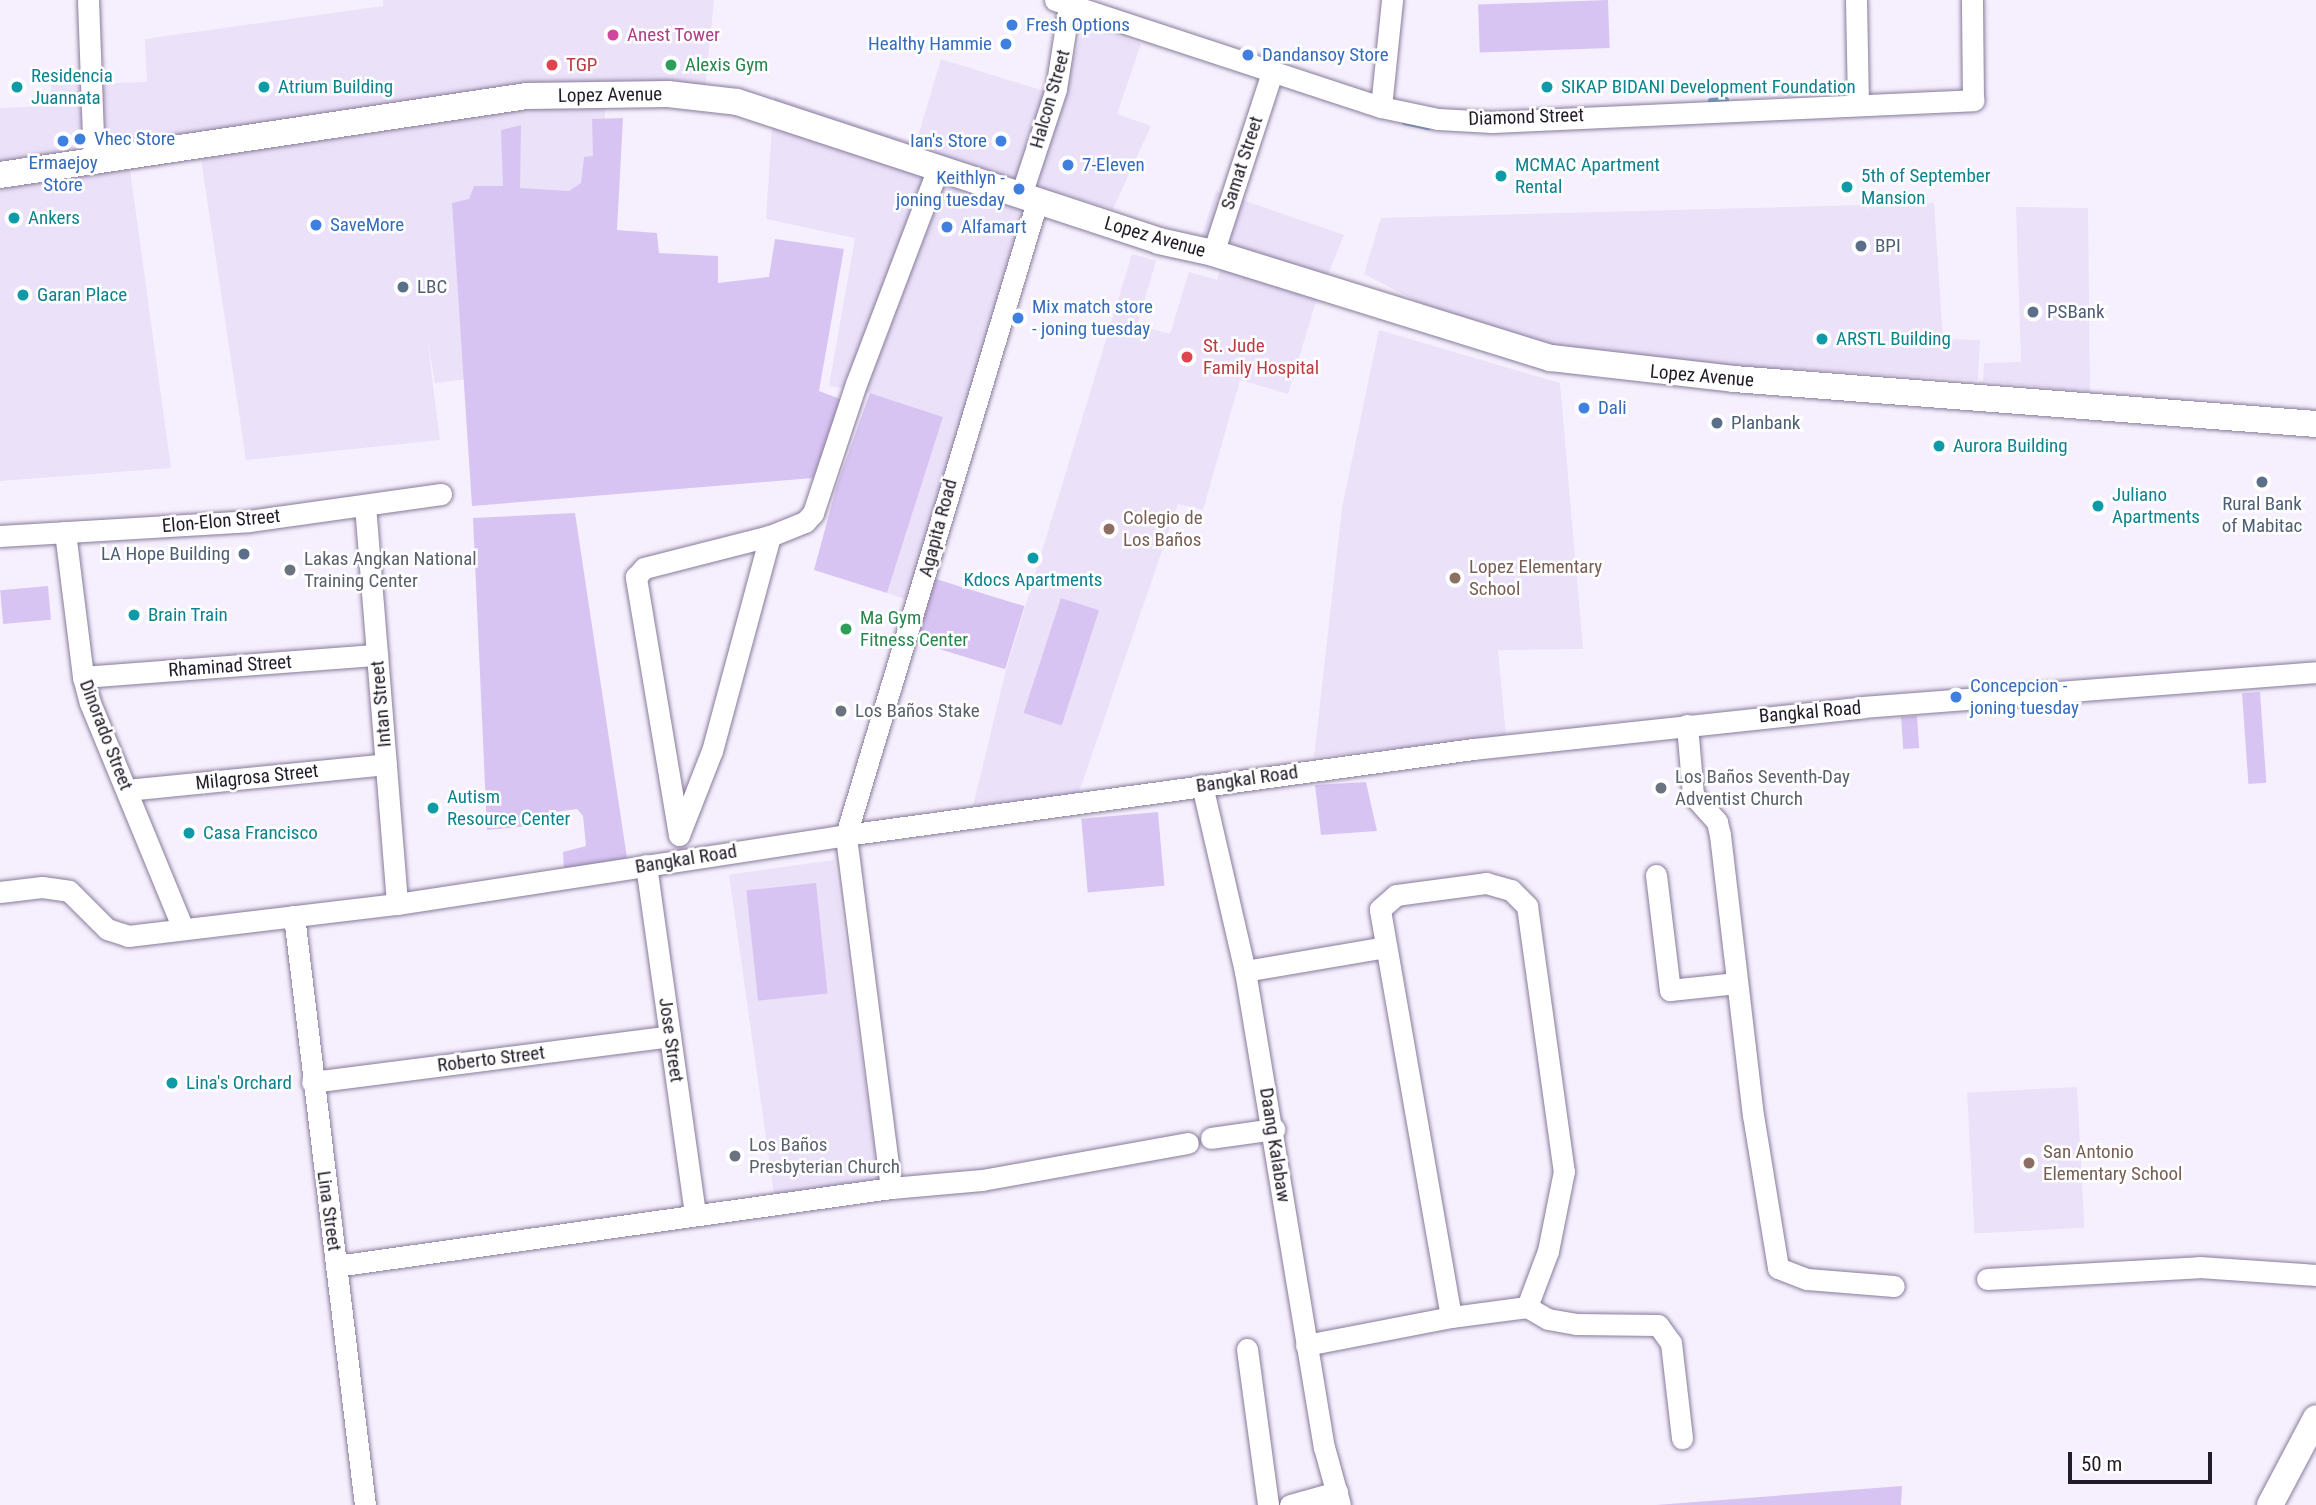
<!DOCTYPE html>
<meta charset="utf-8">
<style>
body{margin:0}
#map{position:relative;width:2316px;height:1505px;overflow:hidden;background:#f6f0fe;font-family:"Roboto Condensed",sans-serif}
div>[style]{position:absolute}
[style*='--x']{left:calc(var(--x)*1px);top:calc(var(--y)*1px);width:calc(var(--w)*1px);rotate:calc(var(--a)*1deg)}
.built>*{inset:0;background:#ebe1f9;transform-origin:0 0}
.green>*{inset:0;background:#d8c4f3;transform-origin:0 0}
.stream>*{height:6px;margin:-3px;padding:0 3px;transform-origin:3px;border-radius:3px;background:#5f9ec7}
.roads{filter:drop-shadow(0 0 2px #887b9a) drop-shadow(0 0 2px #887b9a)}
.minor>*{height:21px;margin:-10.5px;padding:0 10.5px;transform-origin:10.5px;border-radius:10.5px;background:#fff}
.major>*{height:26px;margin:-13px;padding:0 13px;transform-origin:13px;border-radius:13px;background:#fff}
.dots>*{width:19px;height:19px;translate:-50% -50%;box-sizing:border-box;border:4px solid #fff;border-radius:50%}
span{translate:-50% -50%;white-space:nowrap;text-align:center;line-height:1.15;-webkit-text-stroke:5px #fff;paint-order:stroke}
.shop-label{font-size:19px;color:#366cbe}
.left{translate:0 -50%;text-align:left}
.right{translate:-100% -50%;text-align:right}
.hotel-label{font-size:19px;color:#b23c85}
.health-label{font-size:19px;color:#be3a42}
.leisure-label{font-size:19px;color:#27864d}
.culture-label{font-size:19px;color:#0d838f}
.street-label{font-size:19px;color:#211b27}
.service-label{font-size:19px;color:#4e5e75}
.education-label{font-size:19px;color:#785e54}
.worship-label{font-size:19px;color:#5b616d}
.scale{position:absolute;left:2068px;top:1452px;width:144px;height:32px;box-sizing:border-box;border:4px solid #211b27;border-top:0;padding-left:9px;font-size:21px;line-height:24px;white-space:nowrap;color:#211b27;-webkit-text-stroke:5px #fff;paint-order:stroke}
</style>
<div id="map">
<div class="built">
<i style="clip-path:polygon(383px 0,714px 0,705px 88px,606px 83px,597px 363px,435px 383px,427px 338px,440px 440px,246px 460px,201px 159px,130px 170px,171px 468px,0 481px,0 108px,51px 106px,51px 85px,147px 82px,145px 39px,383px 6px)"></i>
<i style="clip-path:polygon(1084px 25px,1141px 44px,1117px 114px,1151px 126px,1113px 209px,1048px 190px,918px 603px,887px 593px,943px 417px,870px 393px,829px 386px,855px 238px,766px 219px,774px 96px,916px 143px,941px 59px,1063px 97px)"></i>
<i style="clip-path:polygon(1216px 191px,1344px 235px,1314px 308px,1288px 394px,1240px 380px,1203px 510px,1178px 504px,1077px 798px,973px 806px,1006px 670px,1132px 254px,1156px 261px,1137px 325px,1170px 334px,1189px 272px,1217px 280px,1228px 247px,1201px 238px)"></i>
<i style="clip-path:polygon(1934px 203px,1943px 339px,1980px 340px,1978px 380px,1557px 356px,1479px 333px,1364px 274px,1381px 218px)"></i>
<i style="clip-path:polygon(2016px 207px,2088px 208px,2090px 392px,1983px 381px,1984px 363px,2021px 362px)"></i>
<i style="clip-path:polygon(1379px 330px,1560px 383px,1583px 649px,1498px 650px,1506px 737px,1314px 757px,1342px 508px)"></i>
<i style="left:834px;top:860px;width:329px;height:106px;rotate:82deg"></i>
<i style="left:2077px;top:1087px;width:141px;height:110px;rotate:87deg"></i>
</div>
<div class="green">
<i style="left:1608px;top:0;width:48px;height:130px;rotate:88deg"></i>
<i style="clip-path:polygon(623px 118px,617px 230px,657px 233px,659px 253px,718px 256px,718px 283px,769px 277px,775px 239px,844px 249px,819px 391px,843px 400px,813px 478px,472px 506px,452px 203px,469px 199px,474px 186px,503px 186px,501px 130px,521px 125px,520px 188px,569px 191px,581px 183px,584px 157px,593px 156px,592px 119px)"></i>
<i style="clip-path:polygon(870px 393px,943px 417px,887px 593px,814px 570px,837px 485px)"></i>
<i style="clip-path:polygon(575px 513px,627px 858px,564px 869px,563px 852px,586px 846px,583px 816px,577px 809px,547px 813px,539px 825px,487px 830px,473px 518px)"></i>
<i style="left:926px;top:576px;width:103px;height:66px;rotate:17deg"></i>
<i style="left:48px;top:586px;width:34px;height:48px;rotate:85deg"></i>
<i style="left:1061px;top:598px;width:40px;height:121px;rotate:18deg"></i>
<i style="left:2260px;top:692px;width:91px;height:18px;rotate:86deg"></i>
<i style="left:1917px;top:716px;width:32px;height:16px;rotate:86deg"></i>
<i style="clip-path:polygon(1366px 782px,1377px 831px,1321px 835px,1315px 785px)"></i>
<i style="left:1158px;top:812px;width:74px;height:77px;rotate:85deg"></i>
<i style="left:816px;top:883px;width:111px;height:70px;rotate:84deg"></i>
<i style="clip-path:polygon(1902px 1486px,1901px 1505px,1656px 1505px)"></i>
</div>
<div class="stream">
<i style="--x:1711;--y:101;--w:15;--a:-4"></i>
<i style="--x:1405;--y:122;--w:24;--a:12"></i>
</div>
<div class="roads">
<div class="minor">
<i style="--x:88;--y:0;--w:162;--a:87.9"></i>
<i style="--x:1055;--y:0;--w:343;--a:18.2"></i>
<i style="--x:1381;--y:107;--w:58;--a:11.9"></i>
<i style="--x:1438;--y:119;--w:54;--a:3.2"></i>
<i style="--x:1492;--y:122;--w:482;--a:-2.6"></i>
<i style="--x:1973;--y:100;--w:100;--a:-90.6"></i>
<i style="--x:1856;--y:0;--w:105;--a:88.9"></i>
<i style="--x:1381;--y:107;--w:108;--a:-84.1"></i>
<i style="--x:1021;--y:195;--w:112;--a:-71.7"></i>
<i style="--x:1056;--y:89;--w:90;--a:-81.1"></i>
<i style="--x:1213;--y:253;--w:189;--a:-71.9"></i>
<i style="--x:365;--y:505;--w:400;--a:85.4"></i>
<i style="--x:65;--y:532;--w:146;--a:82.9"></i>
<i style="--x:83;--y:677;--w:27;--a:75"></i>
<i style="--x:90;--y:703;--w:244;--a:67.6"></i>
<i style="--x:0;--y:536;--w:249;--a:-3.4"></i>
<i style="--x:249;--y:521;--w:194;--a:-8"></i>
<i style="--x:83;--y:677;--w:295;--a:-4.3"></i>
<i style="--x:1687;--y:725;--w:70;--a:85.1"></i>
<i style="--x:1693;--y:795;--w:36;--a:48"></i>
<i style="--x:1717;--y:822;--w:13;--a:77"></i>
<i style="--x:1720;--y:835;--w:282;--a:83.3"></i>
<i style="--x:1753;--y:1115;--w:155;--a:80.7"></i>
<i style="--x:1778;--y:1268;--w:31;--a:21"></i>
<i style="--x:1807;--y:1279;--w:87;--a:4.6"></i>
<i style="--x:1202;--y:785;--w:191;--a:77"></i>
<i style="--x:1245;--y:971;--w:483;--a:80.6"></i>
<i style="--x:1324;--y:1447;--w:60;--a:74.6"></i>
<i style="--x:127;--y:790;--w:260;--a:-5.7"></i>
<i style="--x:679;--y:835;--w:262;--a:-99.5"></i>
<i style="--x:636;--y:577;--w:12;--a:-48"></i>
<i style="--x:644;--y:568;--w:130;--a:-14.3"></i>
<i style="--x:770;--y:536;--w:38;--a:-22"></i>
<i style="--x:805;--y:522;--w:12;--a:-48"></i>
<i style="--x:813;--y:513;--w:136;--a:-71.6"></i>
<i style="--x:856;--y:384;--w:231;--a:-69.2"></i>
<i style="--x:679;--y:835;--w:90;--a:-68.6"></i>
<i style="--x:712;--y:751;--w:223;--a:-74.9"></i>
<i style="--x:646;--y:865;--w:353;--a:82"></i>
<i style="--x:1656;--y:875;--w:116;--a:83.1"></i>
<i style="--x:1670;--y:990;--w:67;--a:-6"></i>
<i style="--x:1486;--y:883;--w:26;--a:16"></i>
<i style="--x:1511;--y:890;--w:23;--a:45"></i>
<i style="--x:1527;--y:906;--w:268;--a:82.1"></i>
<i style="--x:1564;--y:1171;--w:82;--a:101.3"></i>
<i style="--x:1548;--y:1251;--w:60;--a:110.6"></i>
<i style="--x:1527;--y:1307;--w:77;--a:172.5"></i>
<i style="--x:1451;--y:1317;--w:414;--a:-99.9"></i>
<i style="--x:1380;--y:909;--w:21;--a:-41"></i>
<i style="--x:1396;--y:895;--w:91;--a:-7.6"></i>
<i style="--x:0;--y:892;--w:42;--a:-6.8"></i>
<i style="--x:42;--y:887;--w:27;--a:8"></i>
<i style="--x:69;--y:891;--w:54;--a:45"></i>
<i style="--x:107;--y:929;--w:22;--a:18"></i>
<i style="--x:128;--y:936;--w:271;--a:-6.8"></i>
<i style="--x:397;--y:904;--w:454;--a:-8.7"></i>
<i style="--x:846;--y:835;--w:633;--a:-7.81"></i>
<i style="--x:1473;--y:749;--w:392;--a:-6.1"></i>
<i style="--x:1863;--y:707;--w:454;--a:-4.4"></i>
<i style="--x:294;--y:916;--w:593;--a:83.13"></i>
<i style="--x:1245;--y:971;--w:142;--a:-9.7"></i>
<i style="--x:312;--y:1082;--w:361;--a:-7.3"></i>
<i style="--x:1211;--y:1138;--w:64;--a:-8.1"></i>
<i style="--x:891;--y:1188;--w:356;--a:-97.3"></i>
<i style="--x:846;--y:835;--w:661;--a:-73.21"></i>
<i style="--x:336;--y:1266;--w:560;--a:-8"></i>
<i style="--x:891;--y:1188;--w:91;--a:-5"></i>
<i style="--x:982;--y:1180;--w:209;--a:-10.2"></i>
<i style="--x:1987;--y:1279;--w:212;--a:-3.2"></i>
<i style="--x:2199;--y:1267;--w:117;--a:3.9"></i>
<i style="--x:1527;--y:1307;--w:24;--a:30"></i>
<i style="--x:1548;--y:1319;--w:28;--a:10"></i>
<i style="--x:1576;--y:1324;--w:82;--a:0.7"></i>
<i style="--x:1658;--y:1325;--w:22;--a:54"></i>
<i style="--x:1671;--y:1343;--w:96;--a:83.4"></i>
<i style="--x:1306;--y:1345;--w:148;--a:-10.9"></i>
<i style="--x:1247;--y:1349;--w:157;--a:82.3"></i>
<i style="--x:1290;--y:1505;--w:49;--a:-15.5"></i>
</div>
<div class="major">
<i style="--x:0;--y:175;--w:533;--a:-8.53"></i>
<i style="--x:527;--y:96;--w:141;--a:-0.8"></i>
<i style="--x:668;--y:94;--w:69;--a:6.6"></i>
<i style="--x:737;--y:102;--w:444;--a:18.2"></i>
<i style="--x:1159;--y:241;--w:55;--a:12.5"></i>
<i style="--x:1213;--y:253;--w:354;--a:17.3"></i>
<i style="--x:1551;--y:358;--w:184;--a:6.5"></i>
<i style="--x:1734;--y:379;--w:584;--a:4.42"></i>
<i style="--x:2270;--y:1505;--w:98;--a:-62.1"></i>
</div>
</div>
<div class="dots">
<i style="left:1012px;top:25px;background:#3f7fe0"></i>
<i style="left:613px;top:35px;background:#d1479c"></i>
<i style="left:1006px;top:44px;background:#3f7fe0"></i>
<i style="left:1248px;top:55px;background:#3f7fe0"></i>
<i style="left:552px;top:65px;background:#e0444e"></i>
<i style="left:671px;top:65px;background:#2e9e5b"></i>
<i style="left:17px;top:87px;background:#0f9aa8"></i>
<i style="left:264px;top:87px;background:#0f9aa8"></i>
<i style="left:1547px;top:87px;background:#0f9aa8"></i>
<i style="left:80px;top:139px;background:#3f7fe0"></i>
<i style="left:63px;top:141px;background:#3f7fe0"></i>
<i style="left:1001px;top:141px;background:#3f7fe0"></i>
<i style="left:1068px;top:165px;background:#3f7fe0"></i>
<i style="left:1501px;top:176px;background:#0f9aa8"></i>
<i style="left:1847px;top:187px;background:#0f9aa8"></i>
<i style="left:1019px;top:189px;background:#3f7fe0"></i>
<i style="left:14px;top:218px;background:#0f9aa8"></i>
<i style="left:316px;top:225px;background:#3f7fe0"></i>
<i style="left:947px;top:227px;background:#3f7fe0"></i>
<i style="left:1861px;top:246px;background:#5c6f8a"></i>
<i style="left:403px;top:287px;background:#5c6f8a"></i>
<i style="left:23px;top:295px;background:#0f9aa8"></i>
<i style="left:2033px;top:312px;background:#5c6f8a"></i>
<i style="left:1018px;top:318px;background:#3f7fe0"></i>
<i style="left:1822px;top:339px;background:#0f9aa8"></i>
<i style="left:1187px;top:357px;background:#e0444e"></i>
<i style="left:1584px;top:408px;background:#3f7fe0"></i>
<i style="left:1717px;top:423px;background:#5c6f8a"></i>
<i style="left:1939px;top:446px;background:#0f9aa8"></i>
<i style="left:2262px;top:482px;background:#5c6f8a"></i>
<i style="left:2098px;top:506px;background:#0f9aa8"></i>
<i style="left:1109px;top:529px;background:#8d6e63"></i>
<i style="left:244px;top:554px;background:#5c6f8a"></i>
<i style="left:1033px;top:558px;background:#0f9aa8"></i>
<i style="left:290px;top:570px;background:#6b7280"></i>
<i style="left:1455px;top:578px;background:#8d6e63"></i>
<i style="left:134px;top:615px;background:#0f9aa8"></i>
<i style="left:846px;top:629px;background:#2e9e5b"></i>
<i style="left:1956px;top:697px;background:#3f7fe0"></i>
<i style="left:841px;top:711px;background:#6b7280"></i>
<i style="left:1661px;top:788px;background:#6b7280"></i>
<i style="left:433px;top:808px;background:#0f9aa8"></i>
<i style="left:189px;top:833px;background:#0f9aa8"></i>
<i style="left:172px;top:1083px;background:#0f9aa8"></i>
<i style="left:735px;top:1156px;background:#6b7280"></i>
<i style="left:2029px;top:1163px;background:#8d6e63"></i>
</div>
<div class="shop-label">
<span class="left" style="left:1026px;top:25px">Fresh Options</span>
<span class="right" style="left:992px;top:44px">Healthy Hammie</span>
<span class="left" style="left:1262px;top:55px">Dandansoy Store</span>
<span class="left" style="left:94px;top:139px">Vhec Store</span>
<span class="right" style="left:987px;top:141px">Ian's Store</span>
<span style="left:63px;top:174px">Ermaejoy<br>Store</span>
<span class="left" style="left:1082px;top:165px">7-Eleven</span>
<span class="right" style="left:1005px;top:189px">Keithlyn -<br>joning tuesday</span>
<span class="left" style="left:330px;top:225px">SaveMore</span>
<span class="left" style="left:961px;top:227px">Alfamart</span>
<span class="left" style="left:1032px;top:318px">Mix match store<br>- joning tuesday</span>
<span class="left" style="left:1598px;top:408px">Dali</span>
<span class="left" style="left:1970px;top:697px">Concepcion -<br>joning tuesday</span>
</div>
<div class="hotel-label">
<span class="left" style="left:627px;top:35px">Anest Tower</span>
</div>
<div class="health-label">
<span class="left" style="left:566px;top:65px">TGP</span>
<span class="left" style="left:1203px;top:357px">St. Jude<br>Family Hospital</span>
</div>
<div class="leisure-label">
<span class="left" style="left:685px;top:65px">Alexis Gym</span>
<span class="left" style="left:860px;top:629px">Ma Gym<br>Fitness Center</span>
</div>
<div class="culture-label">
<span class="left" style="left:31px;top:87px">Residencia<br>Juannata</span>
<span class="left" style="left:278px;top:87px">Atrium Building</span>
<span class="left" style="left:1561px;top:87px">SIKAP BIDANI Development Foundation</span>
<span class="left" style="left:1515px;top:176px">MCMAC Apartment<br>Rental</span>
<span class="left" style="left:1861px;top:187px">5th of September<br>Mansion</span>
<span class="left" style="left:28px;top:218px">Ankers</span>
<span class="left" style="left:37px;top:295px">Garan Place</span>
<span class="left" style="left:1836px;top:339px">ARSTL Building</span>
<span class="left" style="left:1953px;top:446px">Aurora Building</span>
<span class="left" style="left:2112px;top:506px">Juliano<br>Apartments</span>
<span style="left:1033px;top:580px">Kdocs Apartments</span>
<span class="left" style="left:148px;top:615px">Brain Train</span>
<span class="left" style="left:447px;top:808px">Autism<br>Resource Center</span>
<span class="left" style="left:203px;top:833px">Casa Francisco</span>
<span class="left" style="left:186px;top:1083px">Lina's Orchard</span>
</div>
<div class="street-label">
<span style="left:610px;top:95px;rotate:-1deg">Lopez Avenue</span>
<span style="left:1050px;top:99px;rotate:-74deg">Halcon Street</span>
<span style="left:1526px;top:117px;rotate:-2deg">Diamond Street</span>
<span style="left:1242px;top:163px;rotate:-72deg">Samat Street</span>
<span style="left:1155px;top:237px;rotate:16deg">Lopez Avenue</span>
<span style="left:1702px;top:376px;rotate:5deg">Lopez Avenue</span>
<span style="left:221px;top:521px;rotate:-5deg">Elon-Elon Street</span>
<span style="left:938px;top:528px;rotate:-75deg">Agapita Road</span>
<span style="left:230px;top:666px;rotate:-4deg">Rhaminad Street</span>
<span style="left:381px;top:704px;rotate:-95deg">Intan Street</span>
<span style="left:1810px;top:712px;rotate:-5deg">Bangkal Road</span>
<span style="left:106px;top:735px;rotate:69deg">Dinorado Street</span>
<span style="left:257px;top:777px;rotate:-6deg">Milagrosa Street</span>
<span style="left:1247px;top:779px;rotate:-8deg">Bangkal Road</span>
<span style="left:686px;top:859px;rotate:-9deg">Bangkal Road</span>
<span style="left:671px;top:1040px;rotate:82deg">Jose Street</span>
<span style="left:491px;top:1059px;rotate:-7deg">Roberto Street</span>
<span style="left:1275px;top:1145px;rotate:81deg">Daang Kalabaw</span>
<span style="left:329px;top:1211px;rotate:82deg">Lina Street</span>
</div>
<div class="service-label">
<span class="left" style="left:1875px;top:246px">BPI</span>
<span class="left" style="left:417px;top:287px">LBC</span>
<span class="left" style="left:2047px;top:312px">PSBank</span>
<span class="left" style="left:1731px;top:423px">Planbank</span>
<span style="left:2262px;top:515px">Rural Bank<br>of Mabitac</span>
<span class="right" style="left:230px;top:554px">LA Hope Building</span>
</div>
<div class="education-label">
<span class="left" style="left:1123px;top:529px">Colegio de<br>Los Baños</span>
<span class="left" style="left:1469px;top:578px">Lopez Elementary<br>School</span>
<span class="left" style="left:2043px;top:1163px">San Antonio<br>Elementary School</span>
</div>
<div class="worship-label">
<span class="left" style="left:304px;top:570px">Lakas Angkan National<br>Training Center</span>
<span class="left" style="left:855px;top:711px">Los Baños Stake</span>
<span class="left" style="left:1675px;top:788px">Los Baños Seventh-Day<br>Adventist Church</span>
<span class="left" style="left:749px;top:1156px">Los Baños<br>Presbyterian Church</span>
</div>
<div class="scale">50 m</div>
</div>
